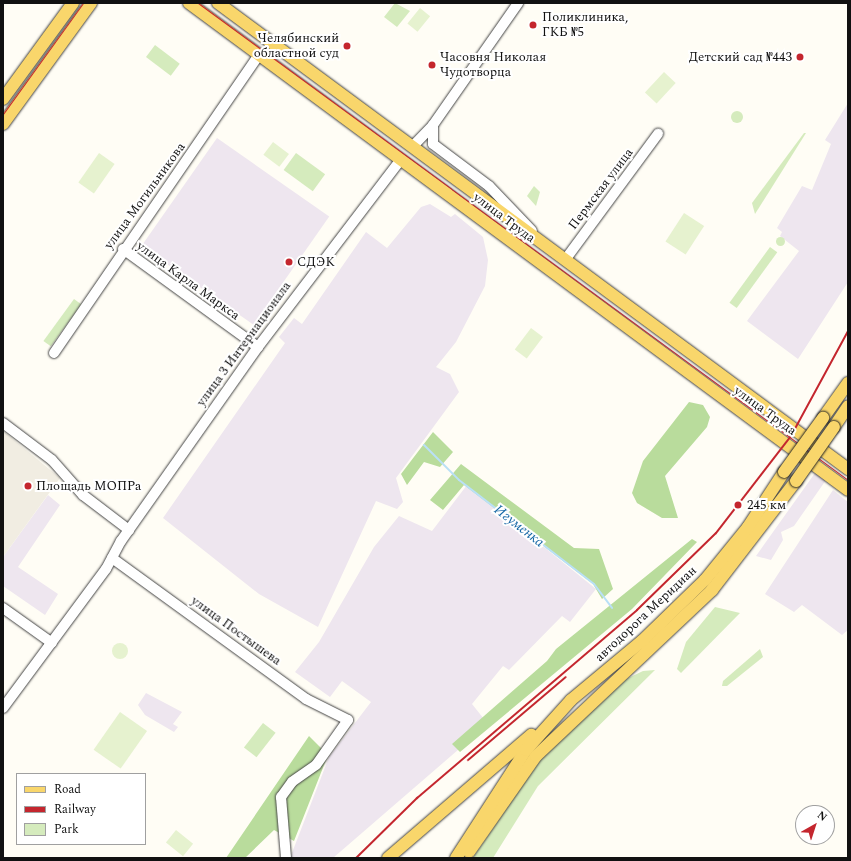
<!DOCTYPE html>
<meta charset="utf-8">
<style>
body{margin:0}
#map{position:relative;width:851px;height:861px;overflow:hidden;background:#fffdf5;font-family:Spectral,serif}
div>[style]{position:absolute}
[style*='--x']{left:calc(var(--x)*1px);top:calc(var(--y)*1px);width:calc(var(--w)*1px);rotate:calc(var(--a)*1deg)}
.industrial>*{inset:0;background:#eee6ef;transform-origin:0 0}
.green>*{inset:0;background:#d5ebbd;transform-origin:0 0}
.round{border-radius:50%}
.forest>*{inset:0;background:#b9dc9c}
.pitch>*{inset:0;background:#e6f2cf;transform-origin:0 0}
.plaza>*{inset:0;background:#f1ede2}
.stream>*{height:2px;margin:-1px;padding:0 1px;transform-origin:1px;border-radius:1px;background:#b9e0f7}
.roads{filter:drop-shadow(0 0 1px #444) drop-shadow(0 0 1px #444)}
.minor>*{height:10px;margin:-5px;padding:0 5px;transform-origin:5px;border-radius:5px;background:#fff}
.major>*{height:12px;margin:-6px;padding:0 6px;transform-origin:6px;border-radius:6px;background:#f9d66b}
.tram>*{height:1px;margin:-0.5px;padding:0 0.5px;transform-origin:0.5px;border-radius:0.5px;background:#c4262e}
.rail>*{height:2px;margin:-1px;padding:0 1px;transform-origin:1px;border-radius:1px;background:#c4262e}
.bridges{filter:drop-shadow(0 0 1px #222) drop-shadow(0 0 1px #222)}
.major-bridge>*{height:12px;margin:-6px;padding:0 6px;transform-origin:6px;border-radius:6px;background:#f9d66b}
.dots>*{width:11px;height:11px;translate:-50% -50%;box-sizing:border-box;border:2px solid #fff;border-radius:50%}
span{translate:-50% -50%;white-space:nowrap;text-align:center;line-height:1.15;-webkit-text-stroke:4px #fff;paint-order:stroke}
.poi-label{font-size:13px;color:#111}
.left{translate:0 -50%;text-align:left}
.right{translate:-100% -50%;text-align:right}
.street-label{font-size:13px;color:#111}
.water-label{font-size:14px;color:#1768a6;font-style:italic}
.frame{position:absolute;inset:0;border:4px solid #111;pointer-events:none}
.legend{position:absolute;left:16px;top:773px;width:130px;height:72px;box-sizing:border-box;background:#fff;border:1px solid #a0a0a0;margin:0;padding:5px 7px;list-style:none;font-size:12px;color:#111}
.legend li{display:flex;align-items:center;gap:8px;height:20px}
.legend b{width:20px;border:1px solid #a0a0a0}
.north{position:absolute;left:795px;top:805px;width:40px;height:40px;box-sizing:border-box;background:#fff;border:1px solid #a0a0a0;border-radius:50%;rotate:39deg;font-size:11px;font-weight:700;line-height:16px;text-align:center;color:#111}
.north::after{content:'';display:block;margin:auto;width:14px;height:18px;background:#c4262e;clip-path:polygon(50% 0,100% 100%,50% 72%,0 100%)}
</style>
<div id="map">
<div class="industrial">
<i style="clip-path:polygon(848px 103px,848px 282px,798px 359px,747px 321px,799px 251px,780px 236px,782px 232px,777px 228px,802px 186px,812px 190px,831px 144px,825px 140px)"></i>
<i style="left:217px;top:138px;width:137px;height:132px;rotate:35deg"></i>
<i style="clip-path:polygon(430px 204px,451px 217px,455px 214px,483px 237px,488px 260px,485px 286px,456px 342px,436px 367px,450px 374px,459px 392px,396px 478px,403px 502px,397px 509px,376px 501px,318px 627px,259px 594px,163px 518px,285px 343px,279px 337px,294px 318px,302px 324px,366px 232px,387px 248px,421px 207px)"></i>
<i style="clip-path:polygon(815px 473px,826px 480px,794px 526px,781px 532px,783px 540px,771px 560px,756px 556px)"></i>
<i style="clip-path:polygon(467px 485px,596px 589px,570px 622px,562px 616px,509px 670px,503px 666px,472px 704px,488px 724px,333px 858px,290px 858px,329px 757px,371px 702px,342px 681px,330px 697px,295px 672px,319px 642px,374px 547px,399px 516px,432px 531px)"></i>
<i style="clip-path:polygon(833px 490px,848px 502px,848px 630px,842px 635px,802px 605px,794px 612px,765px 594px)"></i>
<i style="clip-path:polygon(48px 495px,60px 505px,18px 567px,58px 594px,45px 615px,3px 586px,3px 557px)"></i>
<i style="clip-path:polygon(146px 693px,182px 712px,173px 724px,178px 727px,174px 732px,145px 715px,138px 705px)"></i>
</div>
<div class="green">
<i style="clip-path:polygon(395px 3px,410px 11px,397px 27px,384px 17px)"></i>
<i style="left:155px;top:45px;width:31px;height:15px;rotate:37deg"></i>
<i class="round" style="left:731px;top:111px;width:12px;height:12px"></i>
<i style="clip-path:polygon(804px 133px,806px 133px,755px 214px,752px 203px)"></i>
<i style="left:296px;top:153px;width:36px;height:21px;rotate:36deg"></i>
<i style="clip-path:polygon(534px 186px,540px 192px,536px 206px,527px 196px)"></i>
<i class="round" style="left:775.5px;top:236.5px;width:9px;height:9px"></i>
<i style="left:770px;top:247px;width:9px;height:69px;rotate:36deg"></i>
<i style="left:74px;top:299px;width:9px;height:52px;rotate:36deg"></i>
<i style="clip-path:polygon(715px 607px,740px 613px,681px 673px,677px 669px,686px 642px)"></i>
<i style="clip-path:polygon(760px 649px,763px 657px,727px 686px,722px 686px,723px 681px)"></i>
<i style="clip-path:polygon(655px 670px,538px 786px,493px 858px,473px 858px,542px 756px,622px 681px,643px 671px)"></i>
<i style="left:263px;top:723px;width:16px;height:31px;rotate:38deg"></i>
</div>
<div class="forest">
<i style="clip-path:polygon(689px 402px,703px 405px,710px 417px,707px 427px,665px 476px,678px 518px,662px 518px,637px 503px,632px 493px,643px 461px)"></i>
<i style="clip-path:polygon(433px 432px,453px 452px,440px 467px,424px 462px,407px 485px,401px 474px)"></i>
<i style="clip-path:polygon(461px 464px,574px 548px,599px 549px,613px 589px,602px 599px,593px 584px,464px 485px,443px 510px,430px 500px)"></i>
<i style="clip-path:polygon(692px 539px,697px 542px,632px 609px,460px 752px,452px 744px,547px 661px,556px 649px)"></i>
<i style="clip-path:polygon(309px 736px,328px 755px,294px 841px,274px 830px,245px 858px,226px 858px)"></i>
</div>
<div class="pitch">
<i style="left:420px;top:8px;width:13px;height:20px;rotate:39deg"></i>
<i style="left:664px;top:72px;width:16px;height:28px;rotate:43deg"></i>
<i style="left:273px;top:142px;width:20px;height:16px;rotate:37deg"></i>
<i style="left:99px;top:153px;width:19px;height:36px;rotate:35deg"></i>
<i style="left:684px;top:213px;width:24px;height:34px;rotate:33deg"></i>
<i style="left:531px;top:328px;width:15px;height:27px;rotate:37deg"></i>
<i class="round" style="left:112px;top:643px;width:16px;height:16px"></i>
<i style="left:120px;top:712px;width:33px;height:46px;rotate:35deg"></i>
<i style="left:176px;top:830px;width:22px;height:16px;rotate:39deg"></i>
</div>
<div class="plaza">
<i style="clip-path:polygon(3px 431px,60px 478px,3px 557px)"></i>
</div>
<div class="stream">
<i style="--x:424;--y:445;--w:49;--a:45"></i>
<i style="--x:459;--y:480;--w:170;--a:37.6"></i>
<i style="--x:594;--y:584;--w:30;--a:53"></i>
</div>
<div class="roads">
<div class="minor">
<i style="--x:433;--y:125;--w:19;--a:90"></i>
<i style="--x:433;--y:144;--w:70;--a:36.9"></i>
<i style="--x:489;--y:186;--w:62;--a:46.3"></i>
<i style="--x:412;--y:147;--w:30;--a:-46"></i>
<i style="--x:433;--y:125;--w:149;--a:-55.1"></i>
<i style="--x:123;--y:249;--w:167;--a:36"></i>
<i style="--x:565;--y:260;--w:157;--a:-53.6"></i>
<i style="--x:54;--y:353;--w:362;--a:-55.5"></i>
<i style="--x:3;--y:423;--w:61;--a:37.1"></i>
<i style="--x:52;--y:460;--w:47;--a:48.5"></i>
<i style="--x:83;--y:495;--w:58;--a:37.3"></i>
<i style="--x:112;--y:558;--w:240;--a:36"></i>
<i style="--x:306;--y:699;--w:47;--a:26.6"></i>
<i style="--x:348;--y:720;--w:55;--a:125.4"></i>
<i style="--x:316;--y:765;--w:29;--a:145"></i>
<i style="--x:292;--y:782;--w:19;--a:126"></i>
<i style="--x:281;--y:797;--w:61;--a:85.3"></i>
<i style="--x:3;--y:608;--w:60;--a:35.5"></i>
<i style="--x:3;--y:708;--w:173;--a:-53.5"></i>
<i style="--x:106;--y:569;--w:32;--a:-62"></i>
<i style="--x:121;--y:541;--w:237;--a:-54.8"></i>
<i style="--x:258;--y:347;--w:236;--a:-52.7"></i>
</div>
<div class="major">
<i style="--x:189;--y:3;--w:819;--a:36.46"></i>
<i style="--x:218;--y:3;--w:784;--a:36.49"></i>
<i style="--x:3;--y:99;--w:119;--a:-53.9"></i>
<i style="--x:3;--y:124;--w:150;--a:-54"></i>
<i style="--x:823;--y:418;--w:43;--a:-54.5"></i>
<i style="--x:834;--y:427;--w:25;--a:-56"></i>
<i style="--x:469;--y:852;--w:117;--a:-55.1"></i>
<i style="--x:536;--y:756;--w:242;--a:-43.3"></i>
<i style="--x:712;--y:590;--w:138;--a:-52.4"></i>
<i style="--x:388;--y:858;--w:189;--a:-40.7"></i>
<i style="--x:456;--y:858;--w:129;--a:-57.1"></i>
<i style="--x:526;--y:750;--w:67;--a:-48"></i>
<i style="--x:571;--y:700;--w:92;--a:-39.7"></i>
<i style="--x:642;--y:641;--w:88;--a:-44.1"></i>
<i style="--x:705;--y:580;--w:68;--a:-50.9"></i>
<i style="--x:748;--y:527;--w:66;--a:-56.8"></i>
</div>
</div>
<div class="tram">
<i style="--x:198;--y:3;--w:806;--a:36.27"></i>
<i style="--x:3;--y:114;--w:137;--a:-54.2"></i>
</div>
<div class="rail">
<i style="--x:468;--y:760;--w:128;--a:-40.3"></i>
<i style="--x:356;--y:858;--w:86;--a:-44.5"></i>
<i style="--x:417;--y:798;--w:289;--a:-40.5"></i>
<i style="--x:637;--y:610;--w:110;--a:-44.3"></i>
<i style="--x:716;--y:533;--w:123;--a:-52.3"></i>
<i style="--x:791;--y:436;--w:119;--a:-61.5"></i>
</div>
<div class="bridges">
<div class="major-bridge">
<i style="--x:784;--y:472;--w:67;--a:-54.2"></i>
<i style="--x:796;--y:481;--w:66;--a:-54.9"></i>
</div>
</div>
<div class="dots">
<i style="left:533px;top:25px;background:#c4262e"></i>
<i style="left:347px;top:46px;background:#c4262e"></i>
<i style="left:800px;top:57px;background:#c4262e"></i>
<i style="left:432px;top:65px;background:#c4262e"></i>
<i style="left:289px;top:262px;background:#c4262e"></i>
<i style="left:28px;top:486px;background:#c4262e"></i>
<i style="left:738px;top:505px;background:#c4262e"></i>
</div>
<div class="poi-label">
<span class="left" style="left:542px;top:25px">Поликлиника,<br>ГКБ №5</span>
<span class="right" style="left:339px;top:46px">Челябинский<br>областной суд</span>
<span class="right" style="left:792px;top:57px">Детский сад №443</span>
<span class="left" style="left:440px;top:65px">Часовня Николая<br>Чудотворца</span>
<span class="left" style="left:297px;top:262px">СДЭК</span>
<span class="left" style="left:36px;top:486px">Площадь МОПРа</span>
<span class="left" style="left:747px;top:505px">245 км</span>
</div>
<div class="street-label">
<span style="left:601px;top:189px;rotate:-53deg">Пермская улица</span>
<span style="left:145px;top:196px;rotate:-54deg">улица Могильникова</span>
<span style="left:504px;top:218px;rotate:37deg">улица Труда</span>
<span style="left:188px;top:281px;rotate:36deg">улица Карла Маркса</span>
<span style="left:244px;top:344px;rotate:-54deg">улица 3 Интернационала</span>
<span style="left:765px;top:411px;rotate:36deg">улица Труда</span>
<span style="left:646px;top:614px;rotate:-43deg">автодорога Меридиан</span>
<span style="left:236px;top:631px;rotate:36deg">улица Постышева</span>
</div>
<div class="water-label">
<span style="left:519px;top:526px;rotate:38deg">Игуменка</span>
</div>
<div class="frame"></div>
<ul class="legend">
<li><b style="height:5px;background:#f9d66b"></b>Road</li>
<li><b style="height:5px;background:#c4262e"></b>Railway</li>
<li><b style="height:11px;background:#d5ebbd"></b>Park</li>
</ul>
<div class="north">N</div>
</div>
